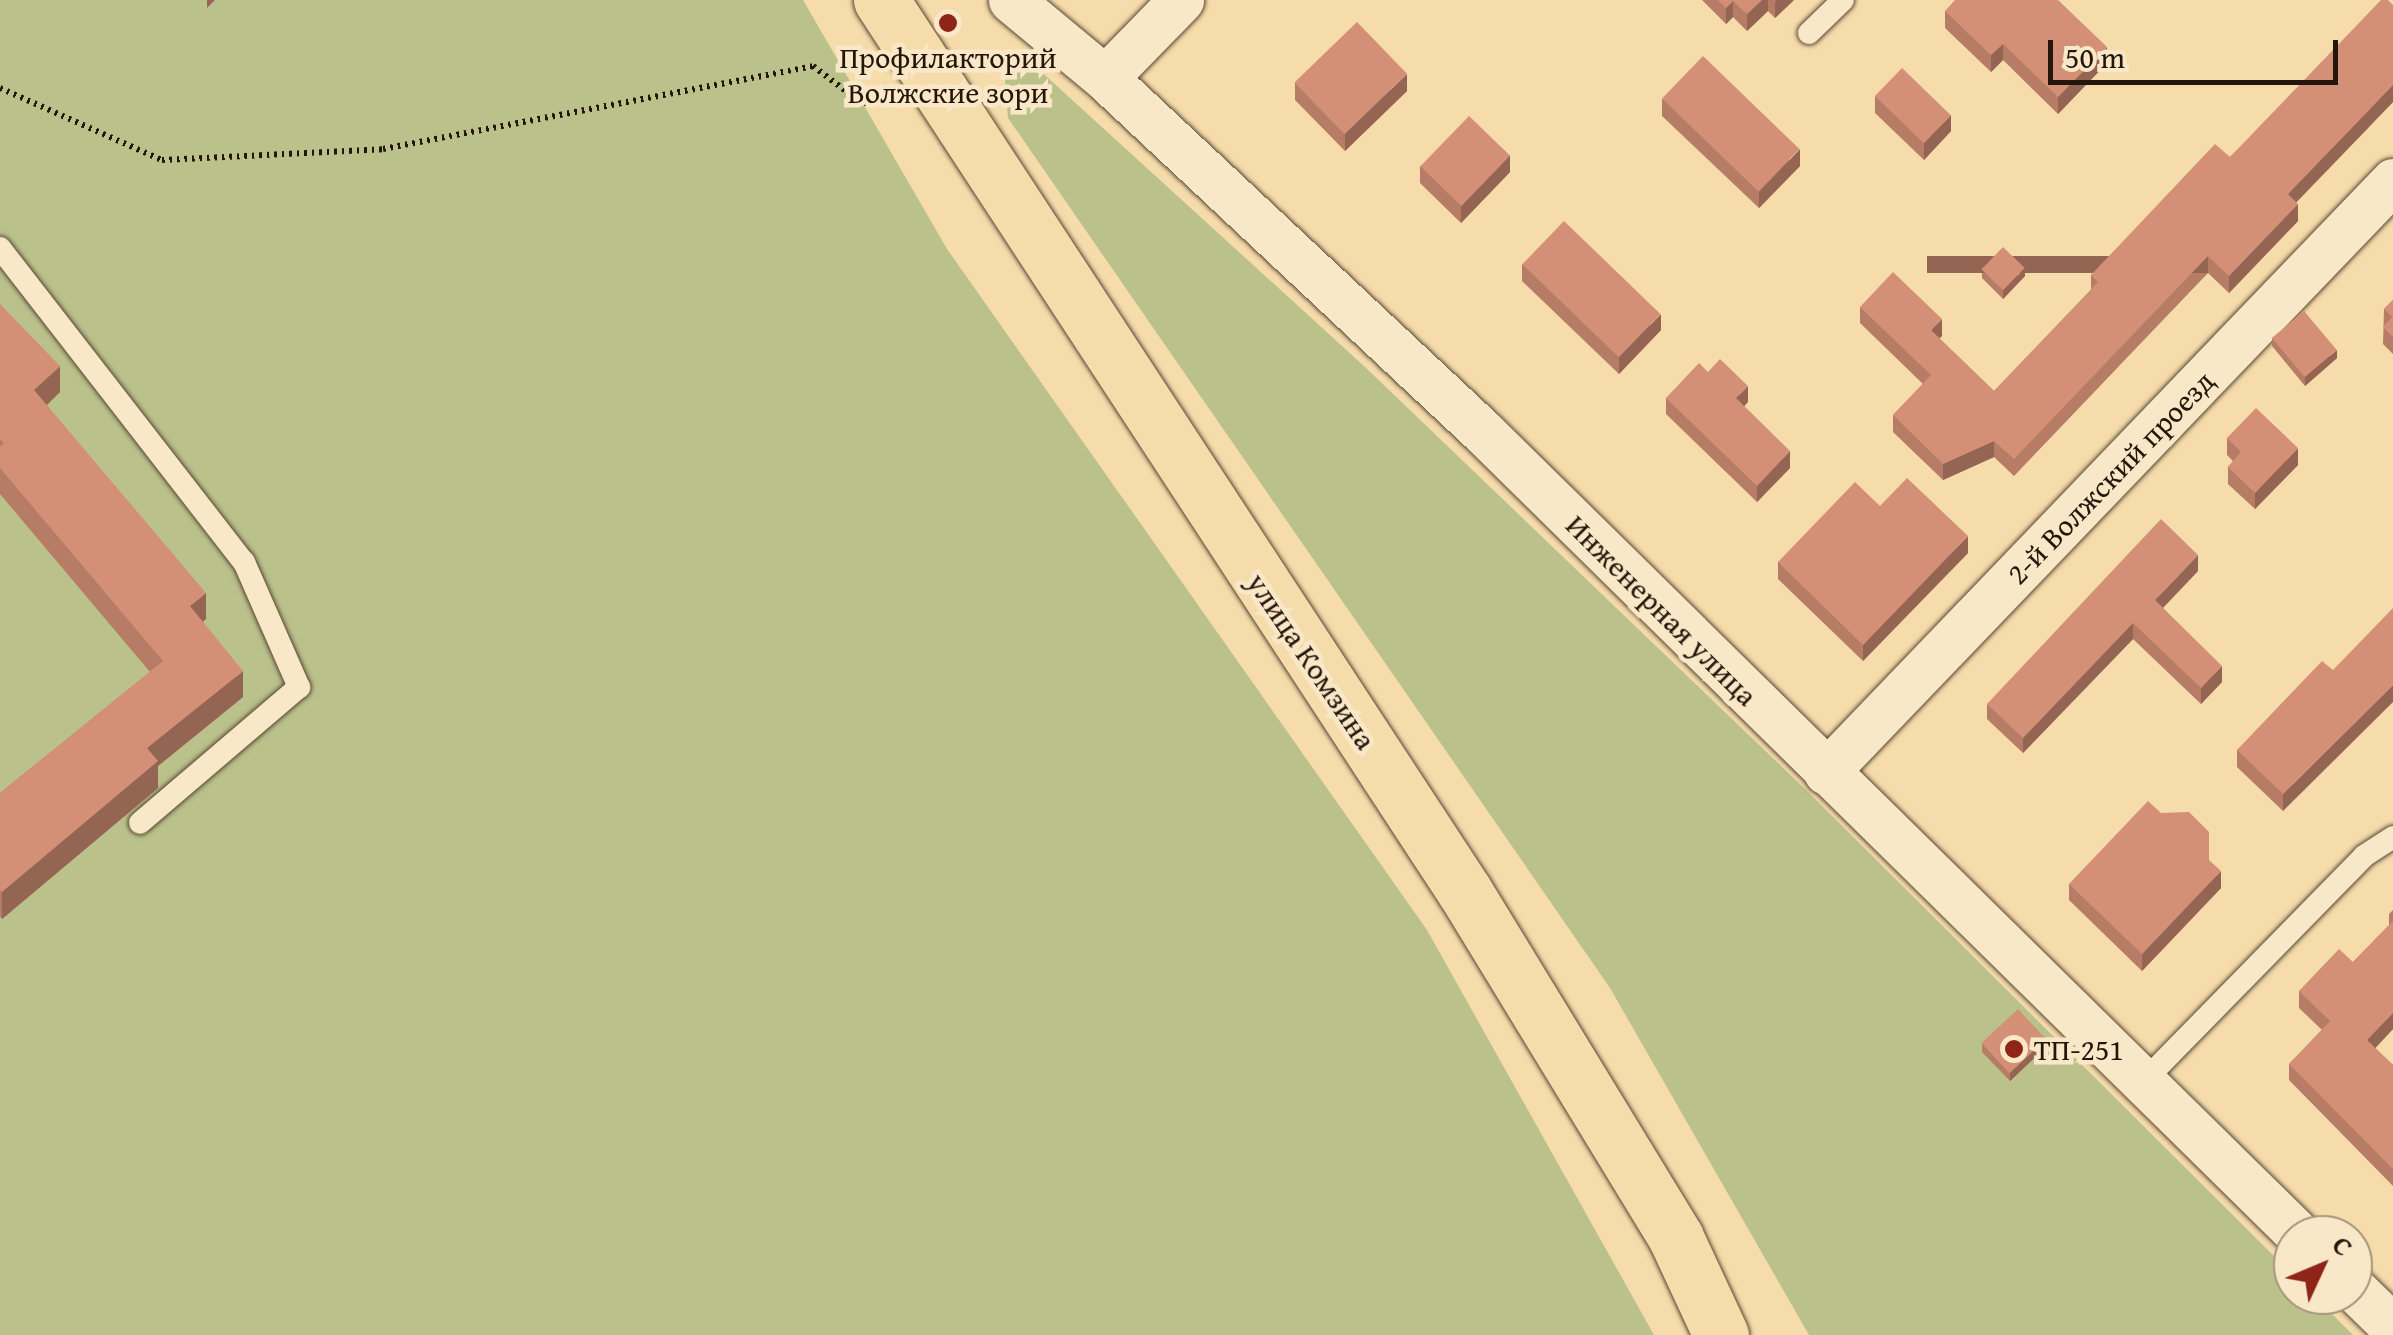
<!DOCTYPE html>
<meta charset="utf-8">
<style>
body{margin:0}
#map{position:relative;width:2393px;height:1335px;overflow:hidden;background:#f6dbab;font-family:"Gentium Book Plus",serif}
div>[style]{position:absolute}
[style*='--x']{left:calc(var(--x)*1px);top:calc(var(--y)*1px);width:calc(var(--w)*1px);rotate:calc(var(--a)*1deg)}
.green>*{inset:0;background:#bac18b}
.path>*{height:6px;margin-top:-3px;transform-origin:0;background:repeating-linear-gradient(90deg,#24160b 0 2.5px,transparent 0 7.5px)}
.roads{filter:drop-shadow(0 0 2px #584733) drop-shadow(0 0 2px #584733)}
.service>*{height:22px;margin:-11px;padding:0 11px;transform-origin:11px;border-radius:11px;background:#f9e8c8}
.minor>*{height:45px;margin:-22.5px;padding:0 22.5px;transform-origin:22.5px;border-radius:22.5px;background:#f9e8c8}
.primary>*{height:55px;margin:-27.5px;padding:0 27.5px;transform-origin:27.5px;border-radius:27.5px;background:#f6dbab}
.wall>*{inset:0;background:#b67c66}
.shaded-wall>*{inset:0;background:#946553;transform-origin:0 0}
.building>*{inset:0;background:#d49077;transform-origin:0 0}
.dots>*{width:28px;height:28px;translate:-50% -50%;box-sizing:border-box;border:5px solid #f9e8c8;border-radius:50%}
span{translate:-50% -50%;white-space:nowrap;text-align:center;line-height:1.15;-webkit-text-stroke:9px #f9e8c8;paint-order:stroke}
.poi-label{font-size:30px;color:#24160b}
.left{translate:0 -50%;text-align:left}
.street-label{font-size:30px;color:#24160b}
.north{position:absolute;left:2273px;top:1215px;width:100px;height:100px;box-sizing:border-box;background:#f9e8c8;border:2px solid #a4947c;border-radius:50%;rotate:46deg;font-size:28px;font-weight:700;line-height:40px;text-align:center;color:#24160b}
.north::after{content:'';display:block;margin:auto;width:35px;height:45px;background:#8f2418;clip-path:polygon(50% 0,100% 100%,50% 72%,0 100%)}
.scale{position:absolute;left:2048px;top:40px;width:290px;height:45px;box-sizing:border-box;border:5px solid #24160b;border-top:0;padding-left:12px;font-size:30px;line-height:35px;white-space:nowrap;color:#24160b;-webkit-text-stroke:8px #f9e8c8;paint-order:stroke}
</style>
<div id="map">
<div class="green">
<i style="clip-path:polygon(0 0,803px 0,947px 249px,1427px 930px,1654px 1335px,0 1335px)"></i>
<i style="clip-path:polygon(1036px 67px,1365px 367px,1803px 787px,2293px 1275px,2293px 1295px,2313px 1295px,2353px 1335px,1809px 1335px,1610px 988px,1008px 118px,1005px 80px,1016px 70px)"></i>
</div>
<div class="path">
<i style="--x:0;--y:88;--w:177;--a:24"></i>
<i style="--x:162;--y:160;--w:221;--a:-2.8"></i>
<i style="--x:383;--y:149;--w:438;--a:-10.9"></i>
<i style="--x:813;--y:66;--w:63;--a:37.2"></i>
<i style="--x:863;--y:104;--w:30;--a:-40"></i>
</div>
<div class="roads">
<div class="service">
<i style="--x:1809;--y:33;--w:47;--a:-44.1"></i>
<i style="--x:0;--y:248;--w:398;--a:52.2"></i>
<i style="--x:244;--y:562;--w:137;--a:66.3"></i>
<i style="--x:299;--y:687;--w:209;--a:139.5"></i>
<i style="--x:2143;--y:1082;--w:316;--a:-45.6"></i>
<i style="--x:2364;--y:856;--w:35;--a:-33"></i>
</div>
<div class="minor">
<i style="--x:1011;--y:0;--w:122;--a:39.7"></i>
<i style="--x:1105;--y:78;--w:518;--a:43.12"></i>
<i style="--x:1483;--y:432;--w:1145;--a:44.54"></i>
<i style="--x:1105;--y:78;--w:109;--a:-45.7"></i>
<i style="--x:1826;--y:772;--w:819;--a:-46.19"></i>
<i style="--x:2353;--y:1288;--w:56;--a:44.3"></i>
</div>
<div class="primary">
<i style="--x:881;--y:0;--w:1066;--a:56.79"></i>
<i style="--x:1465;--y:892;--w:405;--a:58.6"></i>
<i style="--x:1676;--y:1238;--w:107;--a:65.1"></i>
</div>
</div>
<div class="wall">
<i style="clip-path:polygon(1702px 0,1794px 0,1775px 18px,1768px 11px,1747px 31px,1733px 17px,1726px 24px)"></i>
<i style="clip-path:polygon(2059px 1px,2107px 63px,2058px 114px,2003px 60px,1991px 72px,1945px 28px,1945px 11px)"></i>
<i style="clip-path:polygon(2393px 5px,2393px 102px,2296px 202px,2298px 221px,2229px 293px,2208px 273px,2014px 476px,1994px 457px,1943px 480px,1893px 432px,1893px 415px,1923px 384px,1860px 323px,1860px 307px,1942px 336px,1939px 338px,1994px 391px,2091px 290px,2091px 275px,2230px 157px)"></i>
<i style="clip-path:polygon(1295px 83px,1407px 91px,1345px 151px,1295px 100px)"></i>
<i style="clip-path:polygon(1875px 96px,1951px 131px,1924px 160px,1875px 113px)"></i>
<i style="clip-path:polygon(1662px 99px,1800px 166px,1759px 208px,1662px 116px)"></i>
<i style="clip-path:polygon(1420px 166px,1510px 172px,1461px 223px,1420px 183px)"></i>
<i style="clip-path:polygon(1522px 264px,1661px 330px,1619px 374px,1522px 281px)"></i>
<i style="clip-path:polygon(1982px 270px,2025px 276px,2003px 299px,1982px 278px)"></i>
<i style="clip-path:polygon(2393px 300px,2393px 354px,2383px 344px,2384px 309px)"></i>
<i style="clip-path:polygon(0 304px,60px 392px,47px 405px,206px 619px,203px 621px,243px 697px,158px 766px,158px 788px,2px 919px,0 917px,0 793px,150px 672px,0 494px)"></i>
<i style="clip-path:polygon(2272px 338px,2337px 358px,2305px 386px,2272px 346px)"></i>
<i style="clip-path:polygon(1708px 372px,1748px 402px,1744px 406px,1790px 468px,1757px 502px,1666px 414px,1666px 398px)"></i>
<i style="clip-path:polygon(2227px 438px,2298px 465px,2255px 509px,2228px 484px,2228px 467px,2233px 461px,2227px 455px)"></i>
<i style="clip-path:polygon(1880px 506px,1968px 553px,1863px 661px,1778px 579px,1778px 562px)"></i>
<i style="clip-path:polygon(2198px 571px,2163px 608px,2222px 682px,2201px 704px,2133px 639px,2023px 753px,1987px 719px,1987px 704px)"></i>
<i style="clip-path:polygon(2333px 670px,2283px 811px,2237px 767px,2237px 750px)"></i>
<i style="clip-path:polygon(2209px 860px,2221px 888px,2142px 971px,2069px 900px,2069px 884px)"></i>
<i style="clip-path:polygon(2393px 910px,2393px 1029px,2375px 1048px,2393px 1065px,2393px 1186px,2289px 1080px,2289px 1064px,2322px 1030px,2299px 1008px,2299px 991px,2353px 962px,2389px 925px,2389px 914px)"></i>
<i style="clip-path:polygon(1982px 1043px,2046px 1047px,2010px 1081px,1982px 1052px)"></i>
</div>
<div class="shaded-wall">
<i style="clip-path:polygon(207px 0,215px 0,207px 8px)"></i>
<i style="clip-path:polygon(1762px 0,1768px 0,1768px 11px,1747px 31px,1747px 14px)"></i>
<i style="clip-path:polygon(1777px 0,1794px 0,1775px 18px,1775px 2px)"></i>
<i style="clip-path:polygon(1733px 1px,1733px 17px,1726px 24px,1726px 8px)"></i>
<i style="clip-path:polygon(2003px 44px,2003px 60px,1991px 72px,1991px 55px)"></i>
<i style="clip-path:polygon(2107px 47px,2107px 63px,2058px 114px,2058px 97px)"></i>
<i style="clip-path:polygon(1407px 74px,1407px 91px,1345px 151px,1345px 134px)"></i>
<i style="clip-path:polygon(2393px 85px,2393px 102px,2288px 211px,2288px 194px)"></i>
<i style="clip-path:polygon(1951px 115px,1951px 131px,1924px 160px,1924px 143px)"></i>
<i style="clip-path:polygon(1800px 149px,1800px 166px,1759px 208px,1759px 192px)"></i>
<i style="clip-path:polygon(1510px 155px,1510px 172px,1461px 223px,1461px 206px)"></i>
<i style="clip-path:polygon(2298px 204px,2298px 221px,2229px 293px,2229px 276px)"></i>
<i style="left:2208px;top:256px;width:17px;height:281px;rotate:90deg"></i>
<i style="clip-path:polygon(2025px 268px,2025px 276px,2003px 299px,2003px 290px)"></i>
<i style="clip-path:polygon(1661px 314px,1661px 330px,1619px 374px,1619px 357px)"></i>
<i style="clip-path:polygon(1942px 319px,1942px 336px,1931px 347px,1931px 330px)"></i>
<i style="clip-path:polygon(2337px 350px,2337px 358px,2305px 386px,2305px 377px)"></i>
<i style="clip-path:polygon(60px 366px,60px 392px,34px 417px,34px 390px)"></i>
<i style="clip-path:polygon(1748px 386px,1748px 402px,1736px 415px,1736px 398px)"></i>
<i style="clip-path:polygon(1994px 441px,1994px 457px,1943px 480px,1943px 464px)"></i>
<i style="clip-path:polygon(2298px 448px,2298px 465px,2255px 509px,2255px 493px)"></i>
<i style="clip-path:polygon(1790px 451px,1790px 468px,1757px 502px,1757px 486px)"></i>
<i style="clip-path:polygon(1968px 536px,1968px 553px,1863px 661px,1863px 645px)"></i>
<i style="clip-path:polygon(2198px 555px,2198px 571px,2155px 616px,2155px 600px)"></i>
<i style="clip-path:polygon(206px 593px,206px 619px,190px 632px,190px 606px)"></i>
<i style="clip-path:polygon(2133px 623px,2133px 639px,2023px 753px,2023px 738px)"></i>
<i style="clip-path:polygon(2222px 666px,2222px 682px,2201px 704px,2201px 688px)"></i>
<i style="clip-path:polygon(243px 671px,243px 697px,158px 766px,158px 788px,2px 919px,2px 892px,147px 748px)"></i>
<i style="clip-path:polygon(2393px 685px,2393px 702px,2283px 811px,2283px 794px)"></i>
<i style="clip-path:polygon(2221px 871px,2221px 888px,2142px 971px,2142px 954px)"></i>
<i style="clip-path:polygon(2393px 1013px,2393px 1029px,2367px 1057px,2367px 1040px)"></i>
<i style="clip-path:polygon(2046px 1039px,2046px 1047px,2010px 1081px,2010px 1073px)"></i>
</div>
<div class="building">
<i style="clip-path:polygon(1718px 0,1762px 0,1747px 14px,1733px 1px,1726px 8px)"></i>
<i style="clip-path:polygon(1955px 0,2058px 0,2107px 47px,2058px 97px,2003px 44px,1991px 55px,1945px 11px)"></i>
<i style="clip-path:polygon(2381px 0,2388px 0,2393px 5px,2393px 85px,2288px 194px,2298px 204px,2229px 276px,2208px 256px,2014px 459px,1994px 441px,1943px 464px,1893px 415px,1931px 375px,1860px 307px,1893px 272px,1942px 319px,1931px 330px,1994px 391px,2098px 282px,2091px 275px,2215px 144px,2230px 157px)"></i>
<i style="left:1357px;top:22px;width:72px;height:87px;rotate:46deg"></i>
<i style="left:1703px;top:56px;width:134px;height:59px;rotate:44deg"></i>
<i style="left:1902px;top:68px;width:68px;height:39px;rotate:44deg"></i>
<i style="left:1469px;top:116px;width:57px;height:70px;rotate:44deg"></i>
<i style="left:1564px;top:221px;width:134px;height:60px;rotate:44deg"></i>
<i style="left:2003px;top:247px;width:30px;height:31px;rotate:44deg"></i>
<i style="clip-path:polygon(2393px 300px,2393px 337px,2383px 327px,2392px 317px,2384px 309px)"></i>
<i style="clip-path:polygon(0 304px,60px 366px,34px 390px,206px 593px,190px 606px,243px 671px,147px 748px,158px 761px,2px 892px,0 890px,0 793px,163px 661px,0 468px,0 447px,4px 443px,0 439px)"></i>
<i style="left:2304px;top:311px;width:51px;height:42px;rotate:50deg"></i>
<i style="clip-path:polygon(1720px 359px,1748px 386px,1736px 398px,1790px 451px,1757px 486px,1666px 398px,1699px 363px,1708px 372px)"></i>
<i style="clip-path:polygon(2256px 408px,2298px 448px,2255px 493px,2228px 467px,2241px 452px,2227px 438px)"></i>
<i style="clip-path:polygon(1907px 478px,1968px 536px,1863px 645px,1778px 562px,1855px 482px,1880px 506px)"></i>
<i style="clip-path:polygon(2161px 519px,2198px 555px,2155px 600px,2222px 666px,2201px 688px,2133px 623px,2023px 738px,1987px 704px)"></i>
<i style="clip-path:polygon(2393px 608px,2393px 685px,2283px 794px,2237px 750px,2322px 661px,2333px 670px)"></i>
<i style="clip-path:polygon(2148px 801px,2161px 813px,2189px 812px,2209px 832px,2209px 860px,2221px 871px,2142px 954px,2069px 884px)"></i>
<i style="clip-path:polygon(2393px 921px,2393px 1013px,2367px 1040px,2393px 1065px,2393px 1169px,2289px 1064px,2330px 1021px,2299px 991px,2339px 949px,2353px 962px)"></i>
<i style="left:2018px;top:1009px;width:41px;height:50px;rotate:47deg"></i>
</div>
<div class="dots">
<i style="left:948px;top:23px;background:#8f2418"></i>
<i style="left:2014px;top:1049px;background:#8f2418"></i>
</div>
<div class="poi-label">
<span style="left:948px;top:74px">Профилакторий<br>Волжские зори</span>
<span class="left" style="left:2034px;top:1049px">ТП-251</span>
</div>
<div class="street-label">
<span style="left:2110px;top:477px;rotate:-46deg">2-й Волжский проезд</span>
<span style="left:1662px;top:610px;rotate:45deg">Инженерная улица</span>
<span style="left:1312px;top:661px;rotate:56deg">улица Комзина</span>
</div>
<div class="north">С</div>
<div class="scale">50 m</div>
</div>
